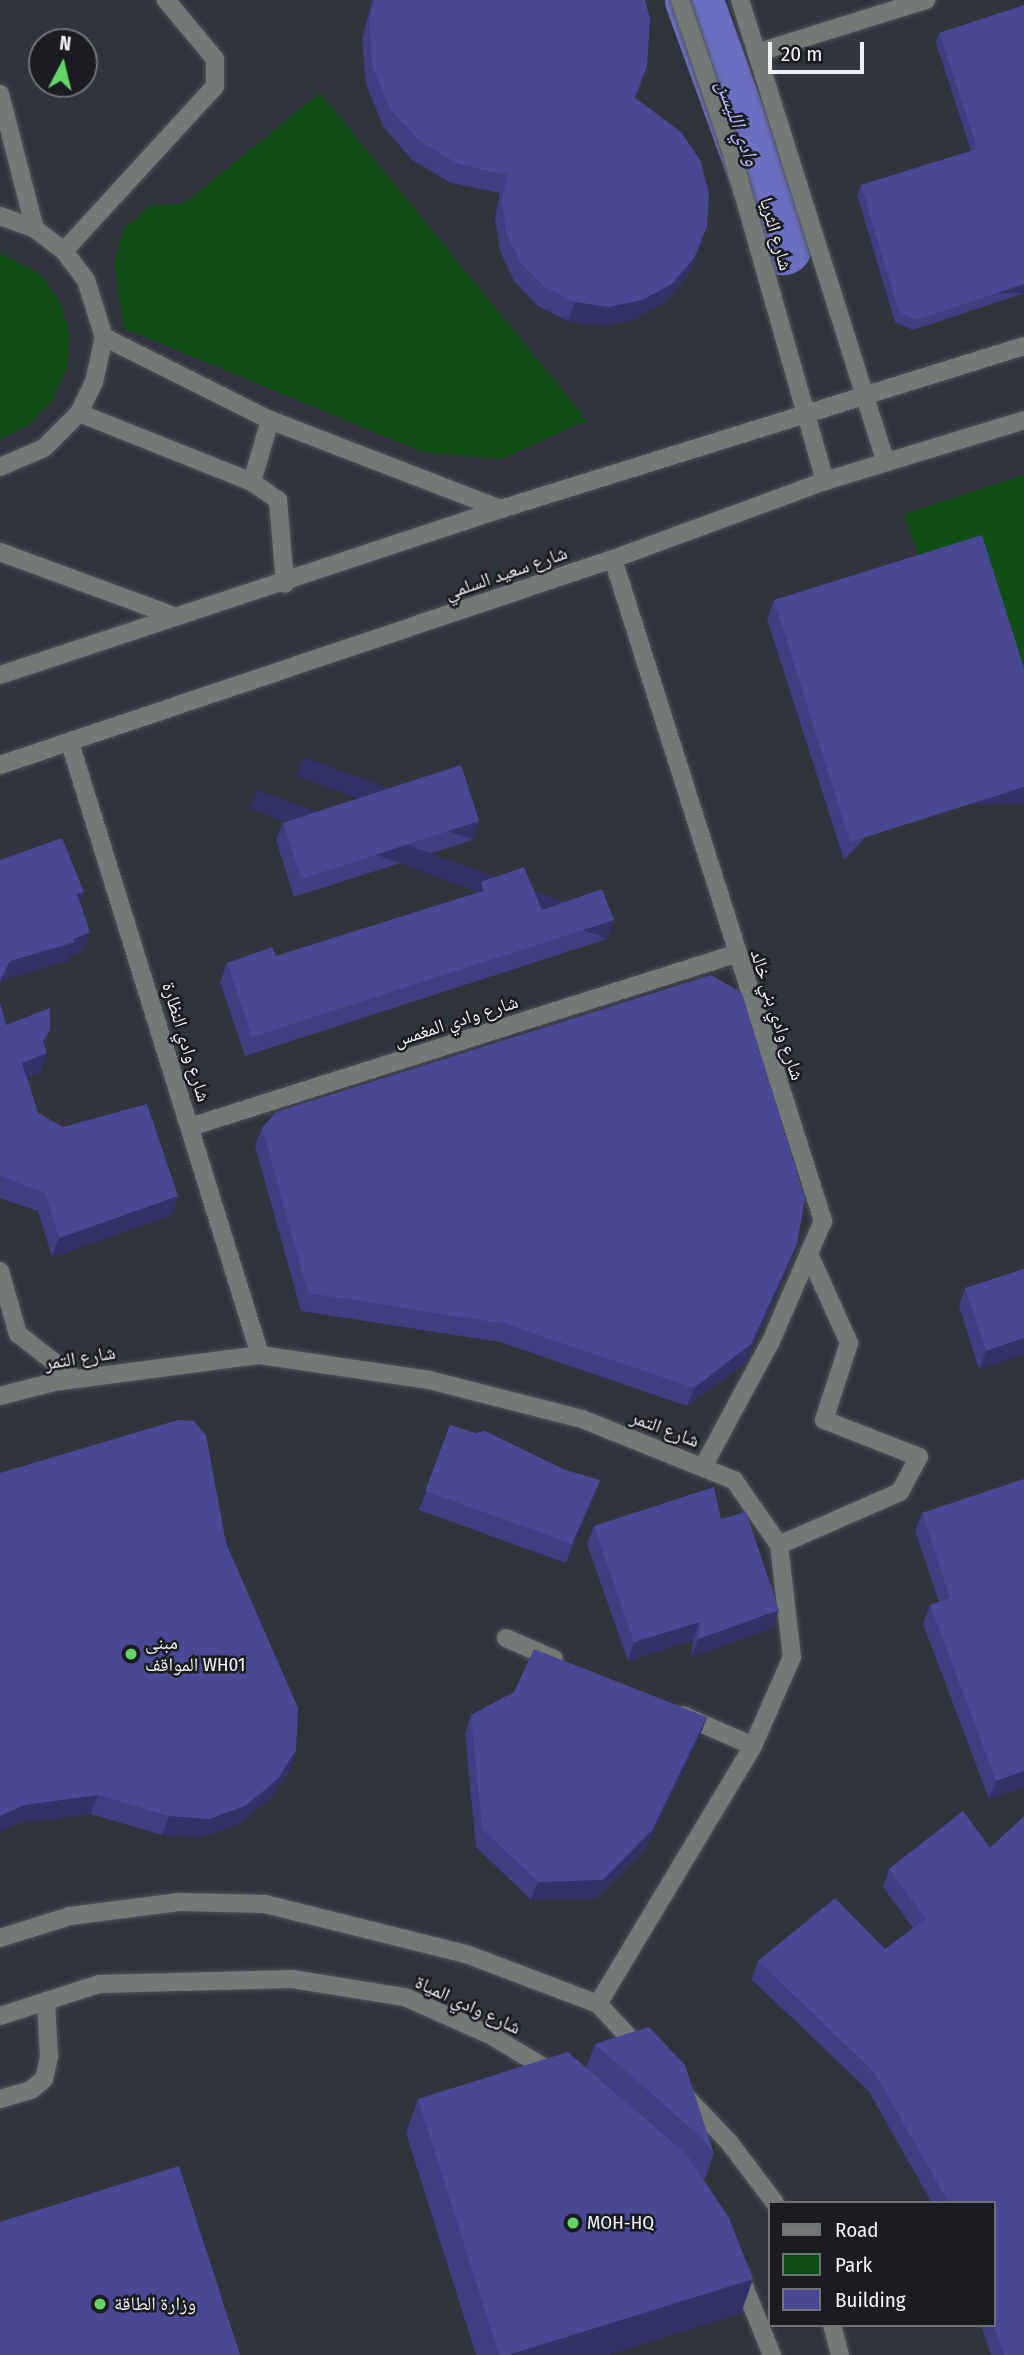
<!DOCTYPE html>
<meta charset="utf-8">
<style>
body{margin:0}
#map{position:relative;width:1024px;height:2355px;overflow:hidden;background:#32343d;font-family:"Fira Sans Condensed","Noto Naskh Arabic",sans-serif}
div>[style]{position:absolute}
[style*='--x']{left:calc(var(--x)*1px);top:calc(var(--y)*1px);width:calc(var(--w)*1px);rotate:calc(var(--a)*1deg)}
.green>*{inset:0;background:#104e16}
.river>*{height:58px;margin:-29px;padding:0 29px;transform-origin:29px;border-radius:29px;background:#6c6fc0}
.roads{filter:drop-shadow(0 0 2px #50525b) drop-shadow(0 0 2px #50525b)}
.minor>*{height:18px;margin:-9px;padding:0 9px;transform-origin:9px;border-radius:9px;background:#757975}
.wall>*{inset:0;background:#3e3e80}
.shaded-wall>*{inset:0;background:#323268;transform-origin:0 0}
.building>*{inset:0;background:#484895;transform-origin:0 0}
.dots>*{width:19px;height:19px;translate:-50% -50%;box-sizing:border-box;border:4px solid #1b1c20;border-radius:50%}
span{translate:-50% -50%;white-space:nowrap;text-align:center;line-height:1.15;-webkit-text-stroke:5px #1b1c20;paint-order:stroke}
.street-label{font-size:19px;color:#eff0f6}
.poi-label{font-size:19px;color:#eff0f6}
.left{translate:0 -50%;text-align:left}
.water-label{font-size:21px;color:#b7bdfe;font-style:italic}
.legend{position:absolute;left:768px;top:2201px;width:228px;height:126px;box-sizing:border-box;background:#1b1c20;border:2px solid #707176;margin:0;padding:9px 12px;list-style:none;font-size:21px;color:#eff0f6}
.legend li{display:flex;align-items:center;gap:14px;height:35px}
.legend b{width:35px;border:2px solid #707176}
.north{position:absolute;left:28px;top:28px;width:70px;height:70px;box-sizing:border-box;background:#1b1c20;border:2px solid #707176;border-radius:50%;rotate:7deg;font-size:19px;font-weight:700;line-height:28px;text-align:center;color:#eff0f6}
.north::after{content:'';display:block;margin:auto;width:24px;height:32px;background:#64d468;clip-path:polygon(50% 0,100% 100%,50% 72%,0 100%)}
.scale{position:absolute;left:768px;top:42px;width:96px;height:32px;box-sizing:border-box;border:4px solid #eff0f6;border-top:0;padding-left:9px;font-size:21px;line-height:24px;white-space:nowrap;color:#eff0f6;-webkit-text-stroke:5px #1b1c20;paint-order:stroke}
</style>
<div id="map">
<div class="green">
<i style="clip-path:polygon(320px 93px,587px 420px,502px 459px,423px 452px,124px 328px,114px 263px,124px 229px,150px 206px,185px 203px)"></i>
<i style="clip-path:polygon(0 252px,41px 275px,61px 304px,70px 337px,66px 371px,51px 402px,27px 426px,0 439px)"></i>
<i style="clip-path:polygon(1024px 475px,1024px 692px,921px 562px,904px 514px)"></i>
</div>
<div class="river">
<i style="--x:694;--y:0;--w:262;--a:70.1"></i>
</div>
<div class="roads">
<div class="minor">
<i style="--x:680;--y:0;--w:159;--a:71.3"></i>
<i style="--x:731;--y:151;--w:343;--a:74.1"></i>
<i style="--x:740;--y:0;--w:483;--a:72.5"></i>
<i style="--x:759;--y:52;--w:175;--a:-17.3"></i>
<i style="--x:0;--y:94;--w:139;--a:75.5"></i>
<i style="--x:0;--y:216;--w:37;--a:20"></i>
<i style="--x:35;--y:229;--w:36;--a:37"></i>
<i style="--x:64;--y:251;--w:36;--a:53"></i>
<i style="--x:86;--y:280;--w:60;--a:72.5"></i>
<i style="--x:104;--y:337;--w:46;--a:102.5"></i>
<i style="--x:94;--y:382;--w:34;--a:116"></i>
<i style="--x:79;--y:413;--w:49;--a:135"></i>
<i style="--x:44;--y:448;--w:48;--a:156.6"></i>
<i style="--x:64;--y:251;--w:224;--a:-47.5"></i>
<i style="--x:215;--y:86;--w:27;--a:-90"></i>
<i style="--x:215;--y:59;--w:77;--a:-129.7"></i>
<i style="--x:104;--y:337;--w:186;--a:26.6"></i>
<i style="--x:270;--y:420;--w:248;--a:21.1"></i>
<i style="--x:79;--y:413;--w:186;--a:21.7"></i>
<i style="--x:252;--y:482;--w:32;--a:35"></i>
<i style="--x:278;--y:500;--w:84;--a:85.2"></i>
<i style="--x:252;--y:482;--w:65;--a:-73.8"></i>
<i style="--x:0;--y:552;--w:185;--a:20.2"></i>
<i style="--x:613;--y:559;--w:695;--a:72.4"></i>
<i style="--x:823;--y:1221;--w:131;--a:113.4"></i>
<i style="--x:771;--y:1341;--w:143;--a:118.4"></i>
<i style="--x:0;--y:675;--w:528;--a:-18.33"></i>
<i style="--x:501;--y:509;--w:548;--a:-17.31"></i>
<i style="--x:70;--y:743;--w:641;--a:72.75"></i>
<i style="--x:0;--y:765;--w:647;--a:-18.58"></i>
<i style="--x:613;--y:559;--w:226;--a:-20.2"></i>
<i style="--x:825;--y:481;--w:208;--a:-17"></i>
<i style="--x:190;--y:1127;--w:572;--a:-17.61"></i>
<i style="--x:0;--y:1271;--w:66;--a:74.1"></i>
<i style="--x:18;--y:1334;--w:73;--a:37.8"></i>
<i style="--x:0;--y:1396;--w:56;--a:-14.5"></i>
<i style="--x:54;--y:1382;--w:208;--a:-7.5"></i>
<i style="--x:260;--y:1355;--w:171;--a:8.4"></i>
<i style="--x:429;--y:1380;--w:158;--a:14.3"></i>
<i style="--x:582;--y:1419;--w:164;--a:21.9"></i>
<i style="--x:734;--y:1480;--w:79;--a:55.3"></i>
<i style="--x:779;--y:1545;--w:113;--a:83.4"></i>
<i style="--x:792;--y:1657;--w:97;--a:113.7"></i>
<i style="--x:753;--y:1746;--w:301;--a:121"></i>
<i style="--x:779;--y:1545;--w:132;--a:-23.7"></i>
<i style="--x:900;--y:1492;--w:40;--a:-62"></i>
<i style="--x:919;--y:1457;--w:102;--a:-158.7"></i>
<i style="--x:824;--y:1420;--w:81;--a:-72"></i>
<i style="--x:849;--y:1343;--w:98;--a:-114.2"></i>
<i style="--x:506;--y:1638;--w:52;--a:23.6"></i>
<i style="--x:682;--y:1715;--w:77;--a:23.6"></i>
<i style="--x:0;--y:1938;--w:73;--a:-17.4"></i>
<i style="--x:70;--y:1916;--w:110;--a:-7.3"></i>
<i style="--x:179;--y:1902;--w:86;--a:1.3"></i>
<i style="--x:265;--y:1904;--w:207;--a:14"></i>
<i style="--x:466;--y:1954;--w:141;--a:20.7"></i>
<i style="--x:598;--y:2004;--w:63;--a:46.9"></i>
<i style="--x:0;--y:2016;--w:104;--a:-17.9"></i>
<i style="--x:99;--y:1984;--w:193;--a:-1.5"></i>
<i style="--x:292;--y:1979;--w:114;--a:9.1"></i>
<i style="--x:405;--y:1997;--w:95;--a:24.1"></i>
<i style="--x:492;--y:2036;--w:74;--a:31.1"></i>
<i style="--x:685;--y:2096;--w:64;--a:46.3"></i>
<i style="--x:729;--y:2142;--w:76;--a:53"></i>
<i style="--x:0;--y:2099;--w:32;--a:-16"></i>
<i style="--x:31;--y:2090;--w:17;--a:-40"></i>
<i style="--x:44;--y:2079;--w:23;--a:-77"></i>
<i style="--x:49;--y:2057;--w:56;--a:-93.1"></i>
<i style="--x:738;--y:2271;--w:91;--a:68"></i>
<i style="--x:832;--y:2325;--w:31;--a:75"></i>
</div>
</div>
<div class="wall">
<i style="clip-path:polygon(372px 0,645px 0,641px 85px,635px 98px,700px 246px,687px 277px,665px 302px,635px 319px,602px 326px,568px 321px,538px 306px,514px 281px,500px 251px,495px 218px,500px 193px,451px 183px,412px 160px,383px 126px,366px 84px,362px 40px)"></i>
<i style="clip-path:polygon(939px 33px,1024px 293px,913px 330px,895px 322px,857px 195px,861px 185px,971px 151px,936px 43px)"></i>
<i style="clip-path:polygon(774px 600px,1024px 668px,844px 860px,767px 619px)"></i>
<i style="clip-path:polygon(479px 821px,472px 840px,294px 897px,276px 840px,283px 822px)"></i>
<i style="clip-path:polygon(481px 882px,542px 910px,614px 920px,607px 939px,245px 1056px,220px 982px,227px 963px,276px 956px,477px 893px)"></i>
<i style="clip-path:polygon(0 1003px,6px 1025px,45px 1046px,41px 1072px,27px 1077px,38px 1113px,178px 1196px,172px 1215px,52px 1257px,38px 1211px,0 1198px)"></i>
<i style="clip-path:polygon(262px 1128px,797px 1244px,790px 1263px,745px 1363px,687px 1406px,500px 1342px,301px 1311px,255px 1146px)"></i>
<i style="clip-path:polygon(1024px 1269px,979px 1369px,959px 1306px,965px 1288px)"></i>
<i style="clip-path:polygon(450px 1425px,565px 1470px,600px 1480px,566px 1563px,419px 1510px)"></i>
<i style="clip-path:polygon(0 1473px,226px 1543px,296px 1750px,290px 1769px,271px 1798px,238px 1824px,202px 1837px,162px 1835px,91px 1814px,18px 1823px,0 1831px)"></i>
<i style="clip-path:polygon(922px 1513px,1024px 1787px,989px 1799px,923px 1624px,930px 1605px,939px 1602px,915px 1531px)"></i>
<i style="clip-path:polygon(721px 1519px,772px 1628px,691px 1657px,693px 1640px,628px 1661px,587px 1544px,594px 1526px)"></i>
<i style="clip-path:polygon(471px 1715px,707px 1717px,700px 1735px,645px 1849px,596px 1898px,531px 1900px,476px 1847px,465px 1734px)"></i>
<i style="clip-path:polygon(963px 1811px,1024px 2355px,991px 2355px,981px 2325px,994px 2325px,994px 2203px,932px 2203px,868px 2090px,751px 1979px,758px 1961px,885px 1949px,913px 1928px,883px 1887px,889px 1869px)"></i>
<i style="clip-path:polygon(649px 2027px,714px 2154px,704px 2181px,753px 2279px,741px 2313px,607px 2355px,476px 2355px,406px 2133px,418px 2099px,586px 2068px,595px 2044px)"></i>
</div>
<div class="shaded-wall">
<i style="clip-path:polygon(707px 227px,687px 277px,665px 302px,635px 319px,602px 326px,568px 321px,575px 302px)"></i>
<i style="left:1024px;top:284px;width:9px;height:114px;rotate:90deg"></i>
<i style="left:1024px;top:787px;width:17px;height:182px;rotate:90deg"></i>
<i style="left:479px;top:821px;width:20px;height:187px;rotate:110deg"></i>
<i style="clip-path:polygon(84px 892px,77px 911px,77px 894px)"></i>
<i style="left:614px;top:920px;width:20px;height:380px;rotate:110deg"></i>
<i style="clip-path:polygon(90px 932px,83px 951px,70px 956px,68px 961px,3px 980px,0 986px,0 981px,10px 961px)"></i>
<i style="clip-path:polygon(50px 1030px,44px 1049px,47px 1053px,41px 1072px,15px 1082px,22px 1063px,43px 1041px)"></i>
<i style="clip-path:polygon(178px 1196px,172px 1215px,52px 1257px,59px 1238px)"></i>
<i style="clip-path:polygon(797px 1244px,790px 1263px,745px 1363px,687px 1406px,694px 1388px)"></i>
<i style="clip-path:polygon(1024px 1338px,1024px 1355px,979px 1369px,986px 1351px)"></i>
<i style="clip-path:polygon(600px 1480px,593px 1498px,566px 1563px,572px 1544px)"></i>
<i style="clip-path:polygon(779px 1610px,772px 1628px,691px 1657px,698px 1639px)"></i>
<i style="clip-path:polygon(700px 1622px,693px 1640px,628px 1661px,634px 1642px)"></i>
<i style="clip-path:polygon(707px 1717px,700px 1735px,645px 1849px,596px 1898px,531px 1900px,538px 1882px)"></i>
<i style="clip-path:polygon(296px 1750px,290px 1769px,271px 1798px,238px 1824px,202px 1837px,162px 1835px,169px 1816px)"></i>
<i style="clip-path:polygon(1024px 1771px,1024px 1787px,989px 1799px,996px 1781px)"></i>
<i style="clip-path:polygon(98px 1795px,91px 1814px,18px 1823px,0 1831px,0 1816px,24px 1805px)"></i>
<i style="clip-path:polygon(753px 2279px,741px 2313px,607px 2355px,508px 2355px)"></i>
</div>
<div class="building">
<i style="clip-path:polygon(374px 0,645px 0,650px 19px,647px 67px,634px 97px,681px 132px,700px 160px,709px 193px,707px 227px,694px 258px,672px 284px,642px 300px,609px 307px,575px 302px,545px 287px,521px 263px,506px 233px,502px 199px,507px 175px,458px 164px,419px 141px,389px 107px,372px 66px,369px 21px)"></i>
<i style="clip-path:polygon(1024px 5px,1024px 284px,916px 320px,899px 312px,861px 185px,977px 149px,939px 33px)"></i>
<i style="clip-path:polygon(982px 535px,1024px 668px,1024px 787px,850px 842px,774px 600px)"></i>
<i style="left:461px;top:765px;width:59px;height:187px;rotate:72deg"></i>
<i style="clip-path:polygon(62px 838px,84px 892px,77px 894px,90px 932px,73px 939px,75px 942px,10px 961px,0 981px,0 860px)"></i>
<i style="clip-path:polygon(524px 867px,542px 910px,602px 889px,614px 920px,252px 1037px,227px 963px,272px 947px,276px 956px,483px 891px,481px 882px)"></i>
<i style="clip-path:polygon(711px 975px,742px 993px,805px 1199px,797px 1244px,751px 1344px,694px 1388px,506px 1324px,308px 1293px,262px 1128px,276px 1112px)"></i>
<i style="clip-path:polygon(0 1003px,6px 1025px,50px 1008px,50px 1030px,43px 1041px,47px 1053px,22px 1063px,38px 1113px,63px 1127px,147px 1104px,178px 1196px,59px 1238px,45px 1193px,0 1176px)"></i>
<i style="clip-path:polygon(1024px 1269px,1024px 1338px,986px 1351px,965px 1288px)"></i>
<i style="clip-path:polygon(178px 1420px,194px 1421px,206px 1435px,226px 1543px,298px 1708px,296px 1750px,278px 1779px,245px 1806px,209px 1819px,169px 1816px,98px 1795px,24px 1805px,0 1816px,0 1473px)"></i>
<i style="clip-path:polygon(450px 1425px,476px 1433px,485px 1431px,565px 1470px,600px 1480px,572px 1544px,425px 1491px)"></i>
<i style="clip-path:polygon(1024px 1479px,1024px 1771px,996px 1781px,930px 1605px,950px 1598px,922px 1513px)"></i>
<i style="clip-path:polygon(714px 1487px,721px 1519px,746px 1512px,779px 1610px,698px 1639px,700px 1622px,634px 1642px,594px 1526px)"></i>
<i style="clip-path:polygon(534px 1649px,707px 1717px,652px 1830px,603px 1880px,538px 1882px,482px 1829px,471px 1715px,514px 1692px)"></i>
<i style="clip-path:polygon(963px 1811px,990px 1848px,1024px 1816px,1024px 2355px,1004px 2355px,994px 2325px,994px 2203px,949px 2203px,874px 2072px,758px 1961px,835px 1898px,885px 1949px,926px 1919px,889px 1869px)"></i>
<i style="clip-path:polygon(649px 2027px,685px 2065px,714px 2154px,703px 2139px,595px 2044px)"></i>
<i style="clip-path:polygon(568px 2052px,687px 2155px,729px 2218px,753px 2279px,508px 2355px,499px 2355px,418px 2099px)"></i>
<i style="clip-path:polygon(179px 2166px,240px 2355px,0 2355px,0 2222px)"></i>
</div>
<div class="dots">
<i style="left:131px;top:1654px;background:#64d468"></i>
<i style="left:573px;top:2223px;background:#64d468"></i>
<i style="left:100px;top:2304px;background:#64d468"></i>
</div>
<div class="street-label">
<span style="left:776px;top:234px;rotate:74deg">شارع الثريا</span>
<span style="left:506px;top:573px;rotate:-19deg">شارع سعيد السلمي</span>
<span style="left:777px;top:1015px;rotate:72deg">شارع وادي بني خالد</span>
<span style="left:456px;top:1021px;rotate:-18deg">شارع وادي المغمس</span>
<span style="left:186px;top:1042px;rotate:73deg">شارع وادي النظارة</span>
<span style="left:80px;top:1358px;rotate:-9deg">شارع التمر</span>
<span style="left:665px;top:1429px;rotate:21deg">شارع التمر</span>
<span style="left:468px;top:2005px;rotate:25deg">شارع وادي المياة</span>
</div>
<div class="poi-label">
<span class="left" style="left:145px;top:1654px">مبنى<br>المواقف WH01</span>
<span class="left" style="left:587px;top:2223px">MOH-HQ</span>
<span class="left" style="left:114px;top:2304px">وزارة الطاقة</span>
</div>
<div class="water-label">
<span style="left:738px;top:123px;rotate:70deg">وادي الليسن</span>
</div>
<ul class="legend">
<li><b style="height:9px;background:#757975"></b>Road</li>
<li><b style="height:19px;background:#104e16"></b>Park</li>
<li><b style="height:19px;background:#484895"></b>Building</li>
</ul>
<div class="north">N</div>
<div class="scale">20 m</div>
</div>
